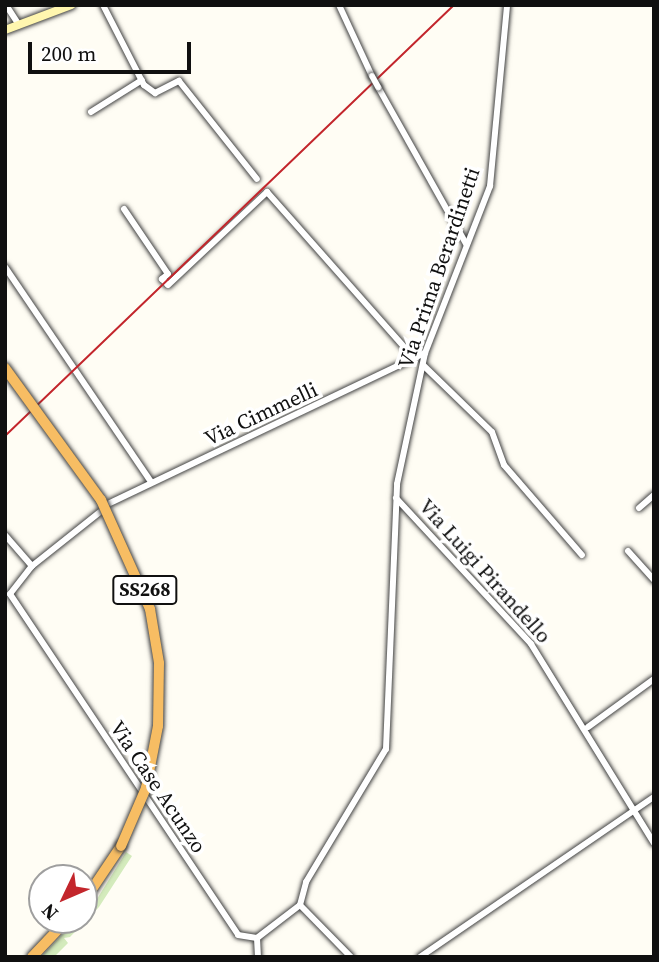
<!DOCTYPE html>
<style>
body{margin:0}
#map{position:relative;width:659px;height:962px;overflow:hidden;background:#fffdf4;font-family:"Source Serif 4",serif}
div>[style]{position:absolute}
[style*='--x']{left:calc(var(--x)*1px);top:calc(var(--y)*1px);width:calc(var(--w)*1px);rotate:calc(var(--a)*1deg)}
.green>*{inset:0;background:#d4ebbc}
.roads{filter:drop-shadow(0 0 2px #434343) drop-shadow(0 0 2px #434343)}
.minor>*{height:6px;margin:-3px;padding:0 3px;transform-origin:3px;border-radius:3px;background:#fff}
.secondary>*{height:8px;margin:-4px;padding:0 4px;transform-origin:4px;border-radius:4px;background:#fff6af}
.trunk>*{height:10px;margin:-5px;padding:0 5px;transform-origin:5px;border-radius:5px;background:#f7bd63}
.rail>*{height:2px;margin:-1px;padding:0 1px;transform-origin:1px;border-radius:1px;background:#c3262c}
.bridges{filter:drop-shadow(0 0 2px #434343) drop-shadow(0 0 2px #434343)}
.minor-bridge>*{height:6px;margin:-3px;padding:0 3px;transform-origin:3px;border-radius:3px;background:#fff}
.trunk-bridge>*{height:10px;margin:-5px;padding:0 5px;transform-origin:5px;border-radius:5px;background:#f7bd63}
span{translate:-50% -50%;white-space:nowrap;text-align:center;line-height:1.15;-webkit-text-stroke:7px #fff;paint-order:stroke}
.shield-label span{padding:2px 5px;background:#fff;border:2px solid;border-radius:5px;-webkit-text-stroke-width:0}
.shield-label{font-size:19px;color:#101010;font-weight:700}
.street-label{font-size:21px;color:#101010}
.frame{position:absolute;inset:0;border:7px solid #101010;pointer-events:none}
.north{position:absolute;left:28px;top:864px;width:70px;height:70px;box-sizing:border-box;background:#fff;border:2px solid #9f9f9f;border-radius:50%;rotate:226deg;font-size:19px;font-weight:700;line-height:28px;text-align:center;color:#101010}
.north::after{content:'';display:block;margin:auto;width:24px;height:32px;background:#c3262c;clip-path:polygon(50% 0,100% 100%,50% 72%,0 100%)}
.scale{position:absolute;left:28px;top:42px;width:163px;height:32px;box-sizing:border-box;border:4px solid #101010;border-top:0;padding-left:9px;font-size:21px;line-height:24px;white-space:nowrap;color:#101010;-webkit-text-stroke:5px #fff;paint-order:stroke}
</style>
<div id="map">
<div class="green">
<i style="clip-path:polygon(126px 852px,132px 856px,99px 907px,70px 937px,64px 938px,68px 943px,54px 957px,41px 957px,76px 920px,84px 920px)"></i>
</div>
<div class="roads">
<div class="minor">
<i style="--x:6;--y:5;--w:24;--a:57"></i>
<i style="--x:103;--y:5;--w:90;--a:62.9"></i>
<i style="--x:144;--y:85;--w:14;--a:36"></i>
<i style="--x:155;--y:93;--w:27;--a:-27"></i>
<i style="--x:179;--y:81;--w:125;--a:51.5"></i>
<i style="--x:339;--y:5;--w:78;--a:65.1"></i>
<i style="--x:378;--y:87;--w:180;--a:60.7"></i>
<i style="--x:91;--y:112;--w:60;--a:-32.1"></i>
<i style="--x:124;--y:209;--w:78;--a:55.9"></i>
<i style="--x:168;--y:274;--w:8;--a:140"></i>
<i style="--x:162;--y:279;--w:8;--a:45"></i>
<i style="--x:168;--y:285;--w:136;--a:-43.2"></i>
<i style="--x:267;--y:192;--w:222;--a:48.5"></i>
<i style="--x:5;--y:267;--w:260;--a:55.8"></i>
<i style="--x:423;--y:365;--w:96;--a:44.2"></i>
<i style="--x:492;--y:432;--w:35;--a:70"></i>
<i style="--x:504;--y:465;--w:119;--a:49.1"></i>
<i style="--x:396;--y:498;--w:199;--a:47.2"></i>
<i style="--x:531;--y:644;--w:234;--a:58.3"></i>
<i style="--x:110;--y:503;--w:349;--a:-25.5"></i>
<i style="--x:639;--y:508;--w:20;--a:-41"></i>
<i style="--x:5;--y:535;--w:41;--a:48.9"></i>
<i style="--x:628;--y:551;--w:39;--a:48"></i>
<i style="--x:10;--y:594;--w:410;--a:56.2"></i>
<i style="--x:238;--y:935;--w:19;--a:9"></i>
<i style="--x:257;--y:938;--w:54;--a:-37.5"></i>
<i style="--x:10;--y:594;--w:36;--a:-52"></i>
<i style="--x:32;--y:566;--w:87;--a:-38.5"></i>
<i style="--x:588;--y:727;--w:82;--a:-36"></i>
<i style="--x:300;--y:905;--w:24;--a:-75"></i>
<i style="--x:306;--y:882;--w:155;--a:-59"></i>
<i style="--x:386;--y:749;--w:265;--a:-87.6"></i>
<i style="--x:397;--y:484;--w:134;--a:-77.9"></i>
<i style="--x:425;--y:353;--w:179;--a:-68.7"></i>
<i style="--x:490;--y:186;--w:182;--a:-84.6"></i>
<i style="--x:300;--y:905;--w:73;--a:45.6"></i>
<i style="--x:257;--y:938;--w:19;--a:87"></i>
<i style="--x:420;--y:957;--w:283;--a:-34.4"></i>
</div>
<div class="secondary">
<i style="--x:5;--y:30;--w:71;--a:-20.7"></i>
</div>
<div class="trunk">
<i style="--x:84;--y:901;--w:66;--a:-56.1"></i>
<i style="--x:32;--y:957;--w:51;--a:-46.6"></i>
</div>
</div>
<div class="rail">
<i style="--x:5;--y:436;--w:622;--a:-43.83"></i>
</div>
<div class="bridges">
<div class="minor-bridge">
<i style="--x:372;--y:76;--w:13;--a:61"></i>
</div>
<div class="trunk-bridge">
<i style="--x:5;--y:368;--w:163;--a:54"></i>
<i style="--x:101;--y:500;--w:120;--a:65.8"></i>
<i style="--x:150;--y:609;--w:55;--a:80.5"></i>
<i style="--x:159;--y:663;--w:63;--a:90.9"></i>
<i style="--x:158;--y:726;--w:63;--a:101"></i>
<i style="--x:146;--y:788;--w:63;--a:113.3"></i>
</div>
</div>
<div class="shield-label">
<span style="left:145px;top:590px">SS268</span>
</div>
<div class="street-label">
<span style="left:439px;top:268px;rotate:-71deg">Via Prima Berardinetti</span>
<span style="left:261px;top:414px;rotate:-25deg">Via Cimmelli</span>
<span style="left:485px;top:571px;rotate:48deg">Via Luigi Pirandello</span>
<span style="left:158px;top:787px;rotate:56deg">Via Case Acunzo</span>
</div>
<div class="frame"></div>
<div class="north">N</div>
<div class="scale">200 m</div>
</div>
